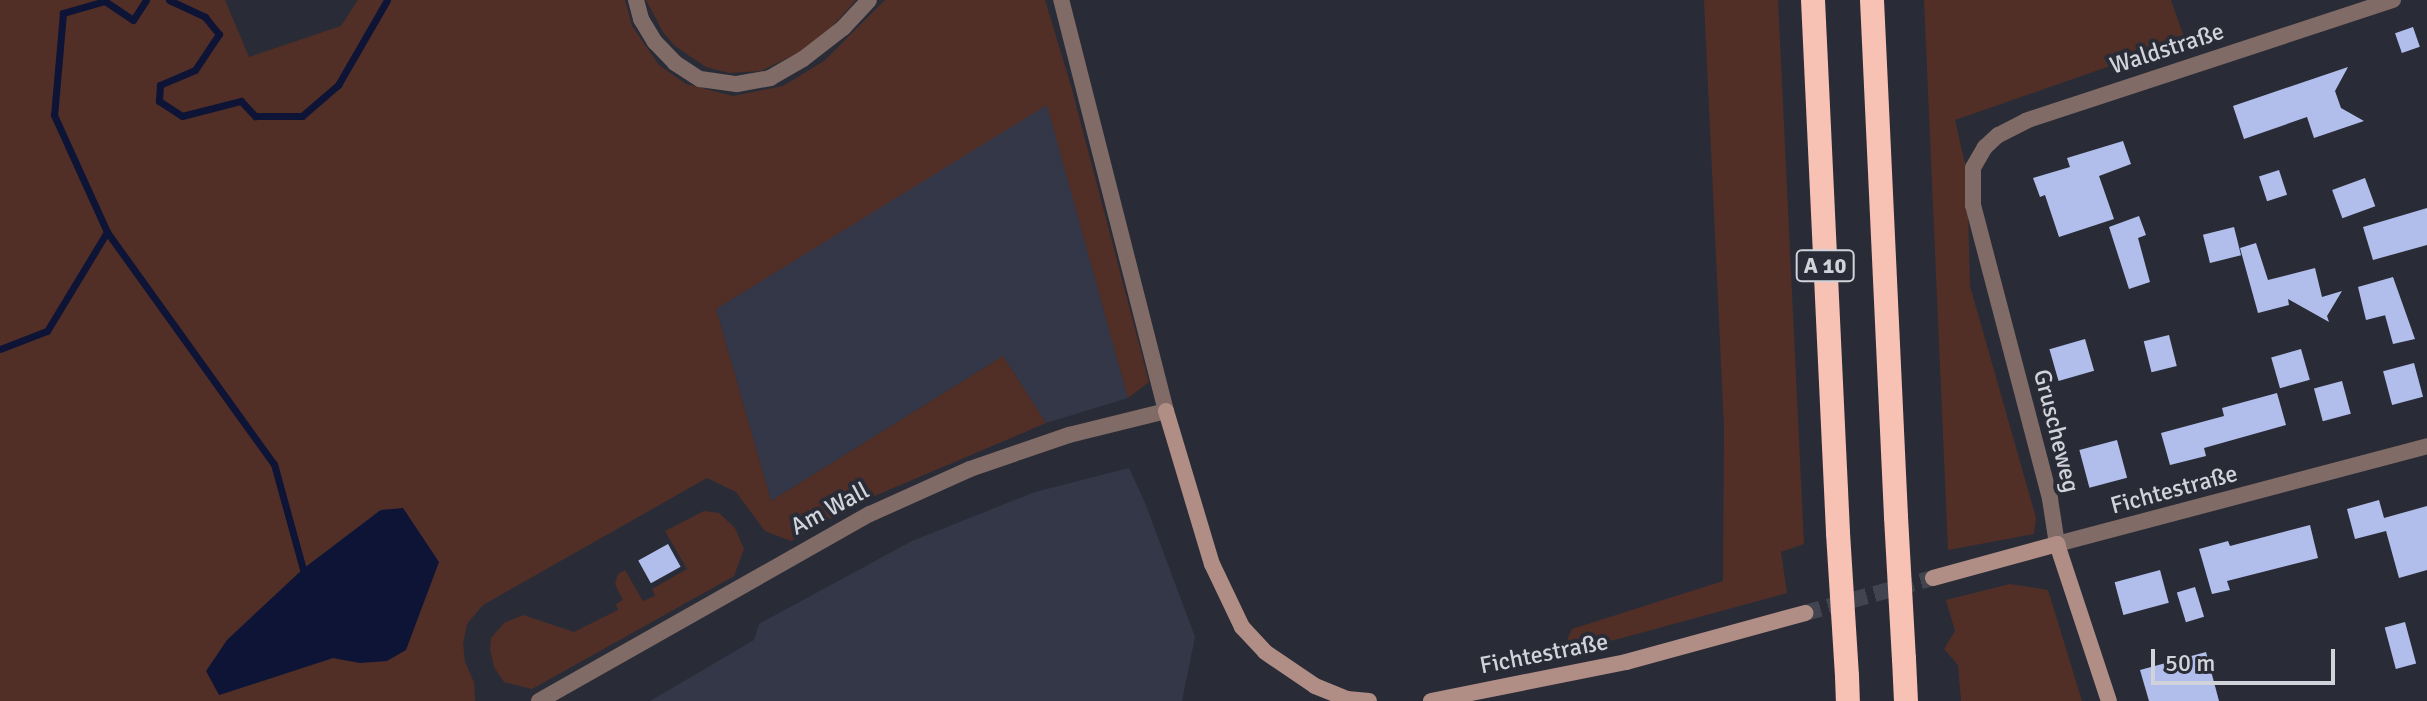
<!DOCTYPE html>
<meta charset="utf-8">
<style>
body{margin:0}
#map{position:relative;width:2427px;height:701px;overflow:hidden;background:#292c37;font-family:Signika,sans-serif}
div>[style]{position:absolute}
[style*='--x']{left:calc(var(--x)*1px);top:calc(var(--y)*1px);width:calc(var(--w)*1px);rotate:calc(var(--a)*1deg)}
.built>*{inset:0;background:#343747}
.green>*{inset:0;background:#512f27}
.water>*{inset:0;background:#0e1435}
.stream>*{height:7px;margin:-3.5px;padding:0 3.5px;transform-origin:3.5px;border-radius:3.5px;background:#0e1435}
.building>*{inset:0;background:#b1beeb;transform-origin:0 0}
.secondary-tunnel>*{height:16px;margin-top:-8px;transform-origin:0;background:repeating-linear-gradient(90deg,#42454f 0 16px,transparent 0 24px)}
.street>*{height:16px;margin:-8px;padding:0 8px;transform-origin:8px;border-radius:8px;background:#816b66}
.secondary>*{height:16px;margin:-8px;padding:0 8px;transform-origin:8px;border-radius:8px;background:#b18e85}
.highway>*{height:24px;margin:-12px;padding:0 12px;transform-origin:12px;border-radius:12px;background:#f7c1b4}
.highway-bridge>*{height:24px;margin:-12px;padding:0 12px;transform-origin:12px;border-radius:12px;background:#f7c1b4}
span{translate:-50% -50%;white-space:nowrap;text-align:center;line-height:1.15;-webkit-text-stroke:8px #292c37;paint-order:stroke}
.shield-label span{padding:2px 6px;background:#292c37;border:2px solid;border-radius:6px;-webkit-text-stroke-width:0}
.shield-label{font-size:22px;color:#d1d3da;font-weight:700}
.street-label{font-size:24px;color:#d1d3da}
.scale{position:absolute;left:2151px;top:649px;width:184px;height:36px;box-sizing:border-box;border:4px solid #d1d3da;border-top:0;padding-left:10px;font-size:24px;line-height:28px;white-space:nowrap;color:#d1d3da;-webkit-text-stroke:6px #292c37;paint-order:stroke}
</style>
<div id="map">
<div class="built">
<i style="clip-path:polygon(1047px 104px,1128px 398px,1046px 423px,1003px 356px,771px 501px,716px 309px)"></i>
<i style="clip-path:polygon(1129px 468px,1145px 503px,1195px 637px,1182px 701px,650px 701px,754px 640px,759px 624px,912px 541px,1035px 492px)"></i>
</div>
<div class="green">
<i style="clip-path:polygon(evenodd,0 0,225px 0,249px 57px,341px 26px,358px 0,625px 0,632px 26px,659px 65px,686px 84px,733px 96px,783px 86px,824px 61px,885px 0,1045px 0,1071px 86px,1149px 382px,1128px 398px,1047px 105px,716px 309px,771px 501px,1003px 356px,1046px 423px,858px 503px,791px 541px,765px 531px,736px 492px,707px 478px,483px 605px,467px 624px,463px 644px,465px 662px,474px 682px,475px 701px,0 701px,0 0,380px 510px,360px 663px,333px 658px,220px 695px,227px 640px,303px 569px,380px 510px)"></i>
<i style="clip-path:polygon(646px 0,856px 0,831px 28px,802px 51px,761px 71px,729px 73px,706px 67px,675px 46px,663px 32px)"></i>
<i style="clip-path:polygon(1704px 0,1778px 0,1804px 544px,1781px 552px,1787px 593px,1622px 638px,1590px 646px,1565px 645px,1572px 629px,1723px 581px,1724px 428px)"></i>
<i style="clip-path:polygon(1924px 0,2171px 0,2185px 40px,1955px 120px,1967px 172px,1970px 286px,2036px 518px,2034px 534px,1948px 550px)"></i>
<i style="clip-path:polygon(704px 511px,719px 513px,735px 528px,744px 549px,734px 576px,532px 689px,504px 682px,494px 667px,490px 649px,491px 638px,504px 623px,523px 615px,574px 632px,618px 610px,616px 604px,623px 600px,615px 584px,618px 574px,625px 570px,643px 601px,655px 596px,652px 589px,687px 569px,665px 531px)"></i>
<i style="clip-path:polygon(2010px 584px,2048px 590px,2082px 701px,1961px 701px,1958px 665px,1944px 649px,1955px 631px,1946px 600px)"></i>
</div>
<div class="water">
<i style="clip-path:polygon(403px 508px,439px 562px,406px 650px,387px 661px,360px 663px,333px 658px,219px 695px,206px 671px,227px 640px,303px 569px,381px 510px)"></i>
</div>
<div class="stream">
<i style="--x:146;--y:0;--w:24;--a:123"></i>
<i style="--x:133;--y:20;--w:34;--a:-146"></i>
<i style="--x:105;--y:1;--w:44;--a:164.1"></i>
<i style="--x:63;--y:13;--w:102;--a:95"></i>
<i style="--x:54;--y:115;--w:128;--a:65.6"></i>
<i style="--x:107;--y:232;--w:286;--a:54.3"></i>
<i style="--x:274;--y:464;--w:109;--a:74.6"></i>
<i style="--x:169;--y:0;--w:40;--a:25"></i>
<i style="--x:205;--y:17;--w:22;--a:51"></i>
<i style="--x:219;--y:34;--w:43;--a:123.7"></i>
<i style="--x:195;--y:70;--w:38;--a:157"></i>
<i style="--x:160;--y:85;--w:16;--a:94"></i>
<i style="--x:159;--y:101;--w:27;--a:33"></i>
<i style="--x:182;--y:116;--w:61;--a:-14.3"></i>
<i style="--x:241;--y:101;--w:21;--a:47"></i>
<i style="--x:255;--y:116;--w:47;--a:0"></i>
<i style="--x:302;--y:116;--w:48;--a:-40.7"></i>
<i style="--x:338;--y:85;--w:98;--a:-60"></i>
<i style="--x:0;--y:349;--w:50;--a:-21"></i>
<i style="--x:47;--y:331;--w:116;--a:-58.8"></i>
</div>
<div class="building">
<i style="left:2413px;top:27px;width:21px;height:19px;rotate:71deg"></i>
<i style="clip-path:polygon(2348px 67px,2335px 91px,2341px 108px,2364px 121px,2314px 138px,2307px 117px,2244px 139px,2233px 106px)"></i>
<i style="clip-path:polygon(2123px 141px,2131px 164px,2099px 176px,2114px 219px,2059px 237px,2045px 195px,2040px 197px,2033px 178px,2070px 167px,2067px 158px)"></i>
<i style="left:2279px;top:170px;width:26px;height:21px;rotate:72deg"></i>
<i style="left:2365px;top:178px;width:30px;height:35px;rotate:70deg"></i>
<i style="clip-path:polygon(2427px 208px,2427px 245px,2373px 260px,2363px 227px)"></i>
<i style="clip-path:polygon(2139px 216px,2146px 235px,2138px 238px,2150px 282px,2129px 289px,2109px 227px)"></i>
<i style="left:2234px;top:227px;width:29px;height:32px;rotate:76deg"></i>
<i style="clip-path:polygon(2256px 243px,2268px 280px,2315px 268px,2322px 297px,2342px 291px,2327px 316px,2329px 322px,2288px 299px,2289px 305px,2258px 313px,2240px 248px)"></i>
<i style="clip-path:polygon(2393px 277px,2415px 339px,2393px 344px,2385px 315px,2398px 312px,2366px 320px,2358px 287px)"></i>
<i style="left:2169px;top:335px;width:32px;height:26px;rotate:76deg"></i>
<i style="left:2085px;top:339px;width:33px;height:37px;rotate:74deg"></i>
<i style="left:2301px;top:349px;width:32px;height:31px;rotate:74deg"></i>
<i style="left:2414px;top:363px;width:35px;height:32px;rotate:75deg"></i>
<i style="left:2342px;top:381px;width:34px;height:29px;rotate:75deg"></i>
<i style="clip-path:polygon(2277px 393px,2286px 425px,2204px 448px,2206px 456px,2170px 465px,2161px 433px,2224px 416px,2222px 408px)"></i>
<i style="left:2117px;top:440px;width:39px;height:39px;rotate:75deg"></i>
<i style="clip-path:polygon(2379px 500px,2384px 518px,2427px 506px,2427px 570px,2399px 578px,2386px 531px,2355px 539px,2347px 509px)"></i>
<i style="clip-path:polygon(2310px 525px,2318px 558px,2227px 581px,2230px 590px,2212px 594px,2199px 549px,2228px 541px,2230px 546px)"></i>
<i style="left:668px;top:544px;width:26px;height:34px;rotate:61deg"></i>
<i style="left:2160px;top:570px;width:34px;height:47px;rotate:75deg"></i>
<i style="left:2195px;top:587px;width:31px;height:19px;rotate:73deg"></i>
<i style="left:2405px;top:622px;width:43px;height:21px;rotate:75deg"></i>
<i style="clip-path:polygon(2206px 652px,2219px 701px,2149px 701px,2140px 670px)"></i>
</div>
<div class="secondary-tunnel">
<i style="--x:1805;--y:613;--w:133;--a:-15.3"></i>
</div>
<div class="street">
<i style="--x:636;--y:0;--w:20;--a:75"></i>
<i style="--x:641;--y:19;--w:27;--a:59"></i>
<i style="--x:655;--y:42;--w:29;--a:46"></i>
<i style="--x:675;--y:63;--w:30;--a:33"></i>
<i style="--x:700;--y:79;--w:37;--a:8"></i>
<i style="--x:737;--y:84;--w:34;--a:-10"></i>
<i style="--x:770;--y:78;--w:38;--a:-30"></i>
<i style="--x:803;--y:59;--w:51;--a:-37.8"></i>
<i style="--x:843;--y:28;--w:38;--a:-47"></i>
<i style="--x:2393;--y:0;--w:386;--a:161.8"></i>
<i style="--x:2026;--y:121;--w:31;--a:153"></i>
<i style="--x:1998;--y:135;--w:18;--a:137"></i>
<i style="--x:1985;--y:147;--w:24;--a:120"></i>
<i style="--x:1973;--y:168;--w:37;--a:90"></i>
<i style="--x:1973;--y:205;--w:304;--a:75.3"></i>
<i style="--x:2050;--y:499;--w:46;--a:81.2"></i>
<i style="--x:2057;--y:544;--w:383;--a:-14.8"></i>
<i style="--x:539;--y:701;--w:380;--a:-29.5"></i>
<i style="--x:870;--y:514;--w:110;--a:-24.2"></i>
<i style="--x:970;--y:469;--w:105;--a:-19"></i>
<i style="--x:1069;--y:435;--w:100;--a:-13.9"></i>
<i style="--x:1166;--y:411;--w:424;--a:-104.3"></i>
</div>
<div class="secondary">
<i style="--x:1166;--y:411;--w:160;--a:73.3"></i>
<i style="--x:1212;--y:564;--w:70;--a:64.5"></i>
<i style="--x:1242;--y:627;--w:34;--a:47"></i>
<i style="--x:1265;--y:652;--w:60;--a:34.2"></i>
<i style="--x:1315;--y:686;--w:35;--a:22"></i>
<i style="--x:1347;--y:699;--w:22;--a:5"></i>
<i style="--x:1933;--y:578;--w:129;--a:-15.3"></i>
<i style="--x:2057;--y:544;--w:165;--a:71.7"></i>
<i style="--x:1431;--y:701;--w:199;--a:-11.3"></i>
<i style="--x:1626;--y:662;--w:186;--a:-15.3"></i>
</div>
<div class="highway">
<i style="--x:1813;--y:0;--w:534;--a:87.31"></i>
<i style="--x:1872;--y:0;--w:518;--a:87.34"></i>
<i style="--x:1904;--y:659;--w:42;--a:87.3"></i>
<i style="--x:1847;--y:676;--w:25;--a:88"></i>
</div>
<div class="highway-bridge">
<i style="--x:1896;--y:517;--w:142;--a:86.8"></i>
<i style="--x:1838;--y:533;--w:143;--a:86.4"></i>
</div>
<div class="shield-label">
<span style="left:1825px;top:266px">A 10</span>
</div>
<div class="street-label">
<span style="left:2167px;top:49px;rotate:-18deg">Waldstraße</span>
<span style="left:2056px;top:431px;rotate:76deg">Gruscheweg</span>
<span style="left:2174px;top:490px;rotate:-15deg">Fichtestraße</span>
<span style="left:830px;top:509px;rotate:-28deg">Am Wall</span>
<span style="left:1544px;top:654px;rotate:-11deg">Fichtestraße</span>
</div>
<div class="scale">50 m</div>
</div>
